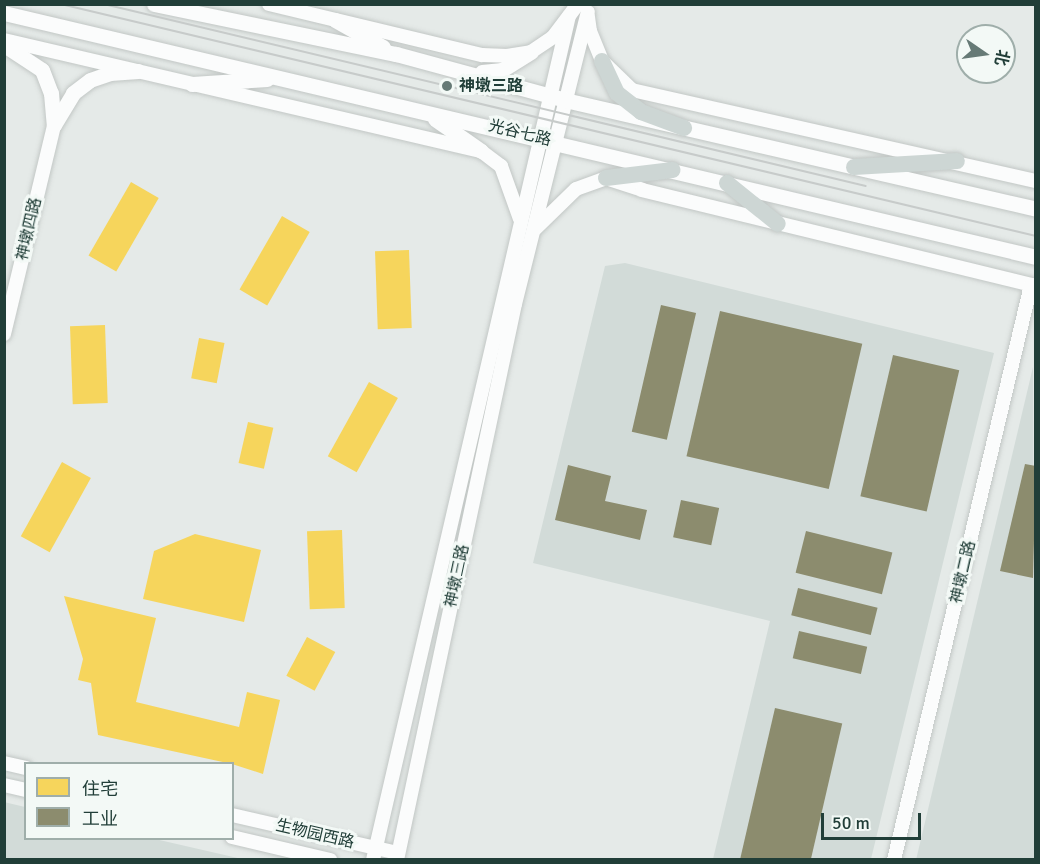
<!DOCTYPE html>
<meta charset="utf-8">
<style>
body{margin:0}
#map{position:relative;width:1040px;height:864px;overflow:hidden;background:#e5eae8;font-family:Signika,"Noto Sans SC",sans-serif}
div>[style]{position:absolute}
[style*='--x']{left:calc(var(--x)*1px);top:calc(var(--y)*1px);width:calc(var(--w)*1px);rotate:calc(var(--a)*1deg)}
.built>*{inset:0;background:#d2dbd8}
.homes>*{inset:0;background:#f6d55c;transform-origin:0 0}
.industry>*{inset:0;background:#8c8c6e;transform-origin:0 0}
.roads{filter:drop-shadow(0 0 2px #c2c7c5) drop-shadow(0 0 2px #c2c7c5)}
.tertiary>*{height:14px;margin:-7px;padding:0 7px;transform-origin:7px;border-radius:7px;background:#fbfcfc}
.secondary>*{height:15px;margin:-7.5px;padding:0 7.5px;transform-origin:7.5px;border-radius:7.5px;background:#fbfcfc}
.primary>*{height:16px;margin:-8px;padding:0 8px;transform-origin:8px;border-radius:8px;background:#cdd6d4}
.tram>*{height:1.5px;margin:-0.75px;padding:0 0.75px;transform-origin:0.75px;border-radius:0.75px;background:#c7cbca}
.dots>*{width:16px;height:16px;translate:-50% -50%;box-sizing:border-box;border:3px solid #f3f9f6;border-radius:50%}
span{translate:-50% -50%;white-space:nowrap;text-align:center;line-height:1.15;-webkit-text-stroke:6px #f3f9f6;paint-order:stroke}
.poi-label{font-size:16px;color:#213e38;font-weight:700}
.left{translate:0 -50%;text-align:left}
.street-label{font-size:16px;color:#213e38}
.frame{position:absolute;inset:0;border:6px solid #213e38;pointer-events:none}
.legend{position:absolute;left:24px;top:762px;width:210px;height:78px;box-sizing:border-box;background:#f3f9f6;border:2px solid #9faeaa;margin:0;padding:8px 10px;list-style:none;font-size:18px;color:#213e38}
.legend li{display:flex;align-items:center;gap:12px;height:30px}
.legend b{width:30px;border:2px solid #9faeaa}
.north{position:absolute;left:956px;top:24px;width:60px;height:60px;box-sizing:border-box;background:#f3f9f6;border:2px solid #9faeaa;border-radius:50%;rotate:103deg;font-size:16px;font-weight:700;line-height:24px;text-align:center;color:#213e38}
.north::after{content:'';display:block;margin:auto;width:21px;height:27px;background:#667a76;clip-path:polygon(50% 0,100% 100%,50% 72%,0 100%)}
.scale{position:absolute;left:821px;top:813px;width:100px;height:27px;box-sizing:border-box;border:3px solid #213e38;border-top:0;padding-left:8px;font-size:18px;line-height:21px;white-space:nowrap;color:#213e38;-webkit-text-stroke:4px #f3f9f6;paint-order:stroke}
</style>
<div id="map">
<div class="built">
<i style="clip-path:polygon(625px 263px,994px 353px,871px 859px,713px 859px,770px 621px,533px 563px,605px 266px)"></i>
<i style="clip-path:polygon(1033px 367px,1035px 859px,916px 860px)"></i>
<i style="clip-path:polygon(4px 802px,25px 807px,26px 838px,155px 839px,242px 859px,5px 859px)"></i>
</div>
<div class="homes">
<i style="left:131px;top:182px;width:32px;height:85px;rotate:30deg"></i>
<i style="left:282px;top:216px;width:32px;height:85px;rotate:30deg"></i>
<i style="left:409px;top:250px;width:78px;height:34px;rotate:88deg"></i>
<i style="left:105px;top:325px;width:78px;height:35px;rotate:88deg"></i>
<i style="left:199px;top:338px;width:26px;height:41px;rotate:11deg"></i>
<i style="left:369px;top:382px;width:33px;height:85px;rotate:29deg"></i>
<i style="left:248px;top:422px;width:26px;height:42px;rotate:13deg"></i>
<i style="left:62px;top:462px;width:33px;height:85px;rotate:29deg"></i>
<i style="left:342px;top:530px;width:78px;height:35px;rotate:88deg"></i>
<i style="clip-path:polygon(195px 534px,261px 550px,244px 622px,143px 599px,154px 551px)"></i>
<i style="clip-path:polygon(64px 596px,156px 618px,136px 702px,239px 727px,247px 692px,280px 700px,263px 774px,232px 764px,98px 735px,91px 683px,78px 680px,83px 659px)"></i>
<i style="left:307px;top:637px;width:32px;height:44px;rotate:28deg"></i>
</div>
<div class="industry">
<i style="left:661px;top:305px;width:36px;height:130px;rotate:13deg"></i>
<i style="left:720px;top:311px;width:146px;height:149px;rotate:13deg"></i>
<i style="left:893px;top:355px;width:68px;height:145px;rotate:13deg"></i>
<i style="clip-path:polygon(1025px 464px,1036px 466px,1033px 578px,1000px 571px)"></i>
<i style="clip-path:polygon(568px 465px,611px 476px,605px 501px,647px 510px,640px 540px,555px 520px)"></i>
<i style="left:681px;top:500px;width:39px;height:38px;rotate:12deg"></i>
<i style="left:806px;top:531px;width:89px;height:43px;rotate:14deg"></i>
<i style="left:798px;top:588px;width:82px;height:28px;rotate:14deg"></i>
<i style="left:799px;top:631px;width:70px;height:28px;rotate:13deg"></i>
<i style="left:775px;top:708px;width:69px;height:156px;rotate:13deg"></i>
</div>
<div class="roads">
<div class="tertiary">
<i style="--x:269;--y:4;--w:219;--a:13.5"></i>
<i style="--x:482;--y:55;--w:25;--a:2"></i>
<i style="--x:507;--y:56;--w:24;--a:-9"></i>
<i style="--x:531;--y:52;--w:27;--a:-34"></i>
<i style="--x:553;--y:37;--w:41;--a:-52.9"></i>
<i style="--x:588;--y:17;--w:14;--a:82"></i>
<i style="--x:590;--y:31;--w:32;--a:68"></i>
<i style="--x:602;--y:61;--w:42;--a:44"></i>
<i style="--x:632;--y:90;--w:414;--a:12.7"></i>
<i style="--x:4;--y:40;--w:490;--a:13.1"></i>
<i style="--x:481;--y:151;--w:25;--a:37"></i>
<i style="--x:501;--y:166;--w:56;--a:70.3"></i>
<i style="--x:535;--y:229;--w:57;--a:-44.3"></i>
<i style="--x:576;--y:189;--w:32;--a:-20"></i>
<i style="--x:606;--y:178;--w:38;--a:18"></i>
<i style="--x:642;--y:190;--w:406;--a:13.7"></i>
<i style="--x:4;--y:334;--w:215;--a:-76.5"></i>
<i style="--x:4;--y:763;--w:23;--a:13"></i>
<i style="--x:4;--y:785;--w:23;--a:13"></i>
<i style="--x:232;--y:815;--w:170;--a:12.9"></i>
<i style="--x:232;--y:837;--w:101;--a:13.2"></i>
<i style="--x:373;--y:860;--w:866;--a:-76.93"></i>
<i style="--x:397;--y:860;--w:568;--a:-78.02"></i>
<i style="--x:515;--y:304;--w:301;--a:-76"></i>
<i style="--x:894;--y:860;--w:591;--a:-76.6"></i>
</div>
<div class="secondary">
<i style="--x:154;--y:4;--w:247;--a:11.7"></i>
<i style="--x:396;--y:54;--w:175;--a:15.2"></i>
<i style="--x:565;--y:100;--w:483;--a:13"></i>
<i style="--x:4;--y:13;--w:1060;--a:13.3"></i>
<i style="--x:335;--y:20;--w:55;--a:29.4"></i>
<i style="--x:4;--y:45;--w:45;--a:33.3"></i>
<i style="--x:42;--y:70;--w:25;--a:69"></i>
<i style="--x:51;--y:93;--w:32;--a:85"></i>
<i style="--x:54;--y:125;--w:37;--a:-59"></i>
<i style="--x:73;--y:93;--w:21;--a:-37"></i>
<i style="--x:90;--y:80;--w:21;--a:-19"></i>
<i style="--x:110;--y:73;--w:28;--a:-4"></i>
<i style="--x:482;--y:72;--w:20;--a:-6"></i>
<i style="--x:502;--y:70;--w:34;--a:-32"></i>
<i style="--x:192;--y:84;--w:75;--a:-3.8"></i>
<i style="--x:435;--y:119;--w:56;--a:34.8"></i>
</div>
<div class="primary">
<i style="--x:602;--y:61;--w:35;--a:65"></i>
<i style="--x:617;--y:93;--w:31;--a:38"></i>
<i style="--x:641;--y:112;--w:46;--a:20.4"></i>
<i style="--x:854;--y:167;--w:103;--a:-3.3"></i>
<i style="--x:606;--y:178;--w:67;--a:-6.8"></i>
<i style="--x:727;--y:183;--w:65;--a:38.8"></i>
</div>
</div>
<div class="tram">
<i style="--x:61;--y:4;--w:1002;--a:13.38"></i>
<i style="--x:104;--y:4;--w:783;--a:13.43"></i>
</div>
<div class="dots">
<i style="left:447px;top:86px;background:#667a76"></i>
</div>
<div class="poi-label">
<span class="left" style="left:459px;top:86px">神墩三路</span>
</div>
<div class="street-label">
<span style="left:520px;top:133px;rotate:14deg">光谷七路</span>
<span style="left:29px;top:229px;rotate:-77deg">神墩四路</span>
<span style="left:963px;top:572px;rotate:-77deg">神墩二路</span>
<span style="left:457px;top:576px;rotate:-78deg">神墩三路</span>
<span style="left:315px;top:834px;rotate:13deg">生物园西路</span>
</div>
<div class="frame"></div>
<ul class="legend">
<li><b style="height:16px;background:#f6d55c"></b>住宅</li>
<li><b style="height:16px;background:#8c8c6e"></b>工业</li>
</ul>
<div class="north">北</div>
<div class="scale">50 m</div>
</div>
